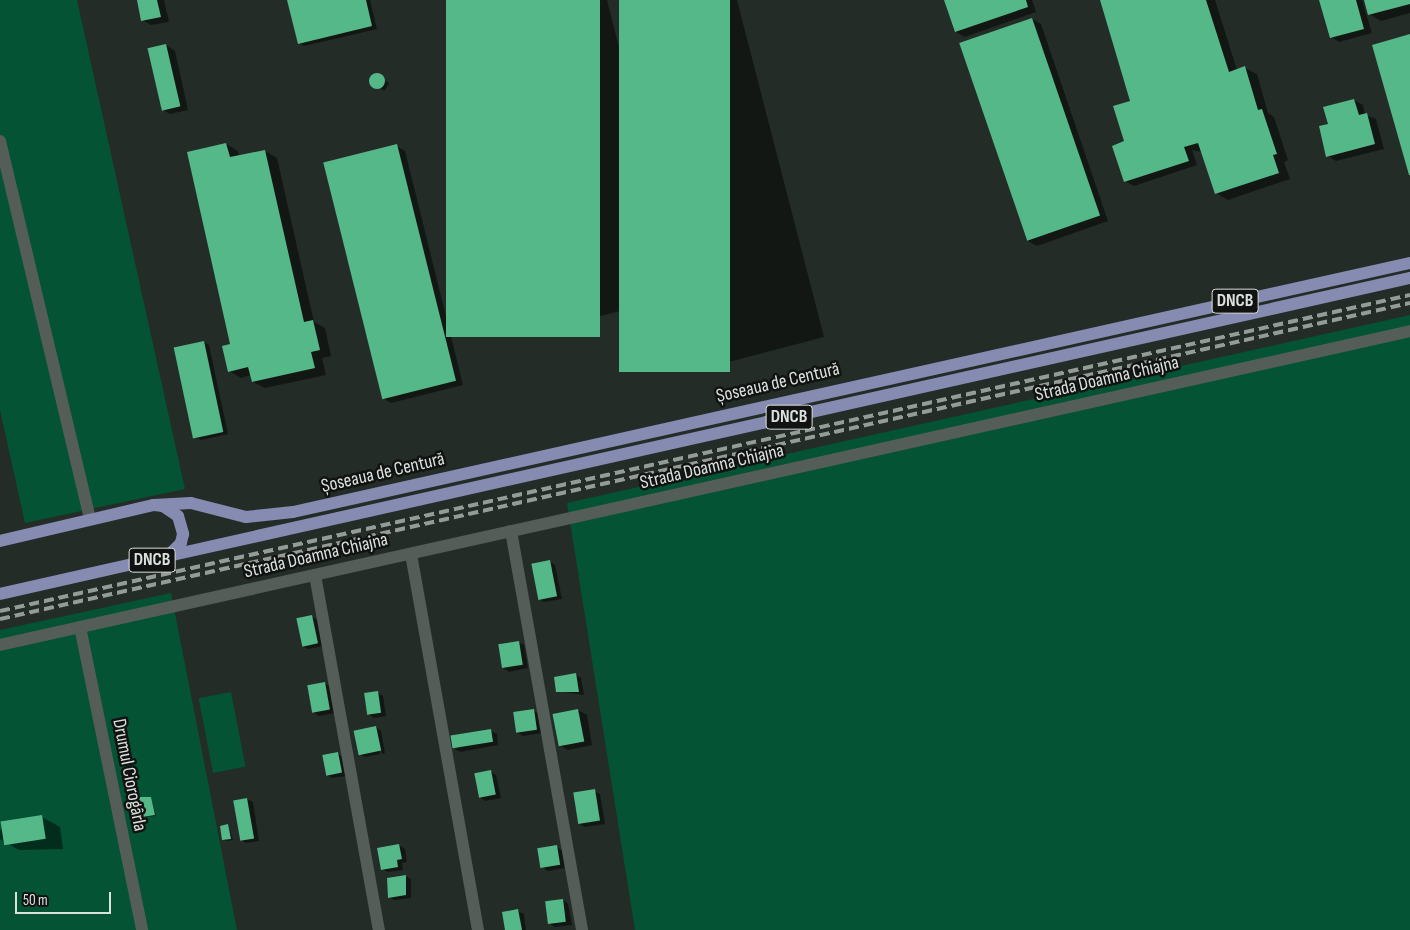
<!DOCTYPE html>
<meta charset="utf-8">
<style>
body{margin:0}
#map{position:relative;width:1410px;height:930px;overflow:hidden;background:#242c27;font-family:"Sofia Sans Condensed",sans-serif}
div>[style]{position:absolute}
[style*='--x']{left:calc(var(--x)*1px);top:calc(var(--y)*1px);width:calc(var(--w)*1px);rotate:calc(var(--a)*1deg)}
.green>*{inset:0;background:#045335;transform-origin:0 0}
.shadow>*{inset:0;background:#0007;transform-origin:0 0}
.building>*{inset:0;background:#55b888;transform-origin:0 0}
.round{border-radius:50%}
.minor>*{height:12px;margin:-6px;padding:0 6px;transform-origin:6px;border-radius:6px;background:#545d57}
.tertiary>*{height:12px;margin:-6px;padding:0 6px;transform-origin:6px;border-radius:6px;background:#545d57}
.primary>*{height:12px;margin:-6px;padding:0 6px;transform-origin:6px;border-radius:6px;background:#868bb2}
.rail>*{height:4px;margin-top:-2px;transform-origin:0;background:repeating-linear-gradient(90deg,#959b97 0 10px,transparent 0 15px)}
span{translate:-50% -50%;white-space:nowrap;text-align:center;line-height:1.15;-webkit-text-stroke:5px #101311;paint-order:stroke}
.shield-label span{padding:1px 4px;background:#101311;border:1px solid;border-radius:4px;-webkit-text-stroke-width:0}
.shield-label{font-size:18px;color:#dce1de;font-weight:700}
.street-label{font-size:19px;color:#dce1de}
.scale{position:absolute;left:15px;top:892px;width:96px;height:22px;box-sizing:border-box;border:2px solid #dce1de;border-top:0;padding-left:6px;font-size:15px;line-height:18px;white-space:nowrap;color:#dce1de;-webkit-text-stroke:4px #101311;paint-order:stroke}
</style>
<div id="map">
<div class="green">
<i style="clip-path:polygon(0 0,77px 0,185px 489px,25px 523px,0 410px)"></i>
<i style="clip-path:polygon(1410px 315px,1410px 930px,635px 930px,567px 503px)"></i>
<i style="clip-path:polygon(171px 593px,237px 930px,0 930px,0 630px)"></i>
<i style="left:231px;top:692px;width:76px;height:33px;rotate:79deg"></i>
</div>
<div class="shadow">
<i style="clip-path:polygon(138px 0,164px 0,169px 22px,151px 25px,142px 20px)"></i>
<i style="clip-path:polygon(289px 0,370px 0,377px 29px,304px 46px,299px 43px)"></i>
<i style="clip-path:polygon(447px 0,607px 0,682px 295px,539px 332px,530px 326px)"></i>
<i style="clip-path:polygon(620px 0,737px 0,824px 337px,721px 364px,712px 359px)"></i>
<i style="clip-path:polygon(946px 0,1032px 0,1036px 12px,965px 37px,956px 32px)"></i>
<i style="clip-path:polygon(1101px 0,1215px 0,1237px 70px,1245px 68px,1257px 74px,1268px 113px,1274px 117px,1288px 160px,1284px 162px,1290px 179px,1228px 200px,1216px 193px,1202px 152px,1192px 150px,1197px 165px,1134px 186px,1125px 181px,1131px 102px)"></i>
<i style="clip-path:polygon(1320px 0,1362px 0,1372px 33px,1339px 42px,1331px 37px)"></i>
<i style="clip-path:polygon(1365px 0,1410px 0,1410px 13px,1381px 21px,1369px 14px)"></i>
<i style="clip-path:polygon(1032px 19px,1041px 24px,1108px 221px,1037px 246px,1028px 241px)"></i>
<i style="clip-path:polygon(166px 45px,175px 51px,188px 110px,170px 114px,161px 109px)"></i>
<i style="left:375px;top:74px;width:17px;height:9px;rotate:33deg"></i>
<i style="clip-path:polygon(1354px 100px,1363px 105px,1365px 115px,1376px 119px,1384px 149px,1336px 161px,1328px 156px)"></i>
<i style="clip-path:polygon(226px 144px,238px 151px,239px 156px,265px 151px,277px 158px,314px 322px,325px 328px,331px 356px,322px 358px,326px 375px,265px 388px,253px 382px,251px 375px,241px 378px,229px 371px,232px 345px)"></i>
<i style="clip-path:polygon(396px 146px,405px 151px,463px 385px,391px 403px,383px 398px)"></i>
<i style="clip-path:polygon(204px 342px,209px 345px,228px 434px,201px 440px,195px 437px)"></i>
<i style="clip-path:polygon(549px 561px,555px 565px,562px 599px,544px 602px,539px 599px)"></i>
<i style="clip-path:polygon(312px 617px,318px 620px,323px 646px,308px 649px,302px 646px)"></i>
<i style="clip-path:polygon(518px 642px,524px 645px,528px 668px,509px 672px,503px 668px)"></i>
<i style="clip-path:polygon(575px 674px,581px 678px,584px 695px,557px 691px)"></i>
<i style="clip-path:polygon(324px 683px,330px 686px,335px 713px,319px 716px,313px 712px)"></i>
<i style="clip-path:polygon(377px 693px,383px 696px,386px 716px,374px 718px,368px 714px)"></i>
<i style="clip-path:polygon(533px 710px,539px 714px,542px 733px,523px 736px,518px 733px)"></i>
<i style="clip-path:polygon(578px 710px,587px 715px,592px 745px,568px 750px,559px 745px)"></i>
<i style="clip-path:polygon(376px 727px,381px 731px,385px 753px,382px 754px,375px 730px,380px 754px,365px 757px,359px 754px)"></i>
<i style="clip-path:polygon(491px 731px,497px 734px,498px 745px,460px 752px,455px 749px)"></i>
<i style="clip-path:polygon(338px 754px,343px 757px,347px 776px,332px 778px,327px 775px)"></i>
<i style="clip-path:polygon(491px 772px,496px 775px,501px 798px,485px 801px,480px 797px)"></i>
<i style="clip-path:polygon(594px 791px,600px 794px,605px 824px,585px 827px,579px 824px)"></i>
<i style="clip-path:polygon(151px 798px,156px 816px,136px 818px)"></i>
<i style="clip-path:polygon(247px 799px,253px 802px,259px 841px,246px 843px,241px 840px)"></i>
<i style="clip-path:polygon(42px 817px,60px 827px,63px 849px,19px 850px,0 839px,0 830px)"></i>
<i style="clip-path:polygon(228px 825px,233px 840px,226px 841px,224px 839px)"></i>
<i style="clip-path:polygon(399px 845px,405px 849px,407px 862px,402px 863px,403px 870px,388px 872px,382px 869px)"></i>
<i style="clip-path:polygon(556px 847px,562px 850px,565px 868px,548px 871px,542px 867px)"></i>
<i style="clip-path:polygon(406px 876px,411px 879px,411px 898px,394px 900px,389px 897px)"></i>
<i style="clip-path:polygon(563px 900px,568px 904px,572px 925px,555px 927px,550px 924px)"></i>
<i style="clip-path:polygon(518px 911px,524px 914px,526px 930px,507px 930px)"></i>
</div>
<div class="building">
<i style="clip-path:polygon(137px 0,157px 0,161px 17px,141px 21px)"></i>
<i style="clip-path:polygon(287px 0,366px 0,372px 26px,298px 44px)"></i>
<i style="left:446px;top:0;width:154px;height:337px"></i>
<i style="left:619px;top:0;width:111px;height:372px"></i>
<i style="clip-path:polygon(944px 0,1026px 0,1028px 7px,955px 32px)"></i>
<i style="clip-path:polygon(1100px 0,1206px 0,1229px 72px,1245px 66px,1258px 110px,1262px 109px,1277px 154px,1273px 155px,1279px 173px,1215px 194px,1198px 143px,1184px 147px,1189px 161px,1124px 182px,1112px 146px,1124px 141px,1113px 106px,1130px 101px)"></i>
<i style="clip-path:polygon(1319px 0,1356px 0,1364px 29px,1330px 38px)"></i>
<i style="clip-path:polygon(1364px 0,1410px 0,1410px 4px,1368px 15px)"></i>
<i style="left:1032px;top:18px;width:209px;height:77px;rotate:71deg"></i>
<i style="clip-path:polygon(1410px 34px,1410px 175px,1409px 175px,1372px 45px)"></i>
<i style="left:166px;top:44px;width:64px;height:19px;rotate:77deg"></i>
<i class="round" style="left:369px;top:73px;width:16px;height:16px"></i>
<i style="clip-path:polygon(1354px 99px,1359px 115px,1367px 113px,1375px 144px,1326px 157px,1319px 126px,1328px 124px,1323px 107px)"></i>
<i style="clip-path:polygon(226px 143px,230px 157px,265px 150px,304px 322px,313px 320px,320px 350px,311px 352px,315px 368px,252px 382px,248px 367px,228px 372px,222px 346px,230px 344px,187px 152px)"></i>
<i style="left:397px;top:144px;width:244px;height:76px;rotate:76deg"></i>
<i style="left:204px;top:341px;width:93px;height:31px;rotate:78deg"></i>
<i style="left:550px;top:560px;width:37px;height:19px;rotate:79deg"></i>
<i style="left:312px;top:615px;width:29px;height:16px;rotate:78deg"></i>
<i style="left:519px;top:641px;width:24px;height:21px;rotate:81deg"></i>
<i style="clip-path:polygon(576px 673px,579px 692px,556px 692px,554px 677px)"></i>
<i style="left:325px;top:682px;width:28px;height:18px;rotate:80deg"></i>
<i style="left:378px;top:691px;width:22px;height:14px;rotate:82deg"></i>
<i style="left:534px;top:709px;width:21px;height:21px;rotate:82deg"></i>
<i style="left:578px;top:709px;width:33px;height:26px;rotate:79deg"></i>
<i style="left:376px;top:726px;width:25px;height:23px;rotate:78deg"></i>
<i style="left:491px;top:729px;width:13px;height:41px;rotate:81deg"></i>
<i style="left:338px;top:752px;width:21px;height:16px;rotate:79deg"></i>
<i style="left:491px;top:770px;width:25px;height:17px;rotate:79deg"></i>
<i style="left:595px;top:789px;width:32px;height:22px;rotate:81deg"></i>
<i style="clip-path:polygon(131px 797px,151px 797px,155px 815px,135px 818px)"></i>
<i style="left:247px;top:798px;width:41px;height:14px;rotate:80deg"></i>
<i style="left:42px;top:815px;width:24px;height:42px;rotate:81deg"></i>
<i style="clip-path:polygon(228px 824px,231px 839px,222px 840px,220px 826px)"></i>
<i style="clip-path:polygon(399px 844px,402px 859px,397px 860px,398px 867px,381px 870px,377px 848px)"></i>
<i style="left:557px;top:845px;width:20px;height:20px;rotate:81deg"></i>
<i style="clip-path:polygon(406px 875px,406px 895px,388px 898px,387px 878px)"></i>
<i style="left:563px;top:899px;width:23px;height:18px;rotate:83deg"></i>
<i style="clip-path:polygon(518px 909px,522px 930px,505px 930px,502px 912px)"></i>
</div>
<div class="minor">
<i style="--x:511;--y:531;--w:405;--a:79.9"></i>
<i style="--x:411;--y:554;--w:382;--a:79.9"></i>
<i style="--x:315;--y:575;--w:361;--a:79.8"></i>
<i style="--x:80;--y:627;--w:309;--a:78.4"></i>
<i style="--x:0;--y:645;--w:1445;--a:-12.55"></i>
</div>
<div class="tertiary">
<i style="--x:0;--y:141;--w:389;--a:76.6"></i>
</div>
<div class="primary">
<i style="--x:154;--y:505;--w:37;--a:-3"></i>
<i style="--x:191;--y:503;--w:57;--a:14.3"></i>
<i style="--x:246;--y:517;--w:47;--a:-6.1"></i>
<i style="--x:293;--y:512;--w:1144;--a:-12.57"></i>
<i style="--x:0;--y:541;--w:158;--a:-13.2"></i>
<i style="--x:154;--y:505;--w:9;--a:6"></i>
<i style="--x:163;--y:506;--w:18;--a:34"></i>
<i style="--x:178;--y:516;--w:19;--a:74"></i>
<i style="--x:183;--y:534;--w:9;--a:103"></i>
<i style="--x:181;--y:543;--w:18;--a:135"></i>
<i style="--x:168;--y:556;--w:172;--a:167.3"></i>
<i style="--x:168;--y:556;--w:1273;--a:-12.62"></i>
</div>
<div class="rail">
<i style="--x:0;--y:611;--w:1445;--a:-12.63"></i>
<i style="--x:0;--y:619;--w:1445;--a:-12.63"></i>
</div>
<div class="shield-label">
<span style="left:1235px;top:301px">DNCB</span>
<span style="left:789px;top:417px">DNCB</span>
<span style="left:152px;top:560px">DNCB</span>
</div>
<div class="street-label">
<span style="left:1107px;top:379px;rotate:-13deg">Strada Doamna Chiajna</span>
<span style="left:778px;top:383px;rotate:-13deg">Șoseaua de Centură</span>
<span style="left:712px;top:467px;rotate:-13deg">Strada Doamna Chiajna</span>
<span style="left:383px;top:473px;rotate:-13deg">Șoseaua de Centură</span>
<span style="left:316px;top:556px;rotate:-13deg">Strada Doamna Chiajna</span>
<span style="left:129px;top:775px;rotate:79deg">Drumul Ciorogârla</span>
</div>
<div class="scale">50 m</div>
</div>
